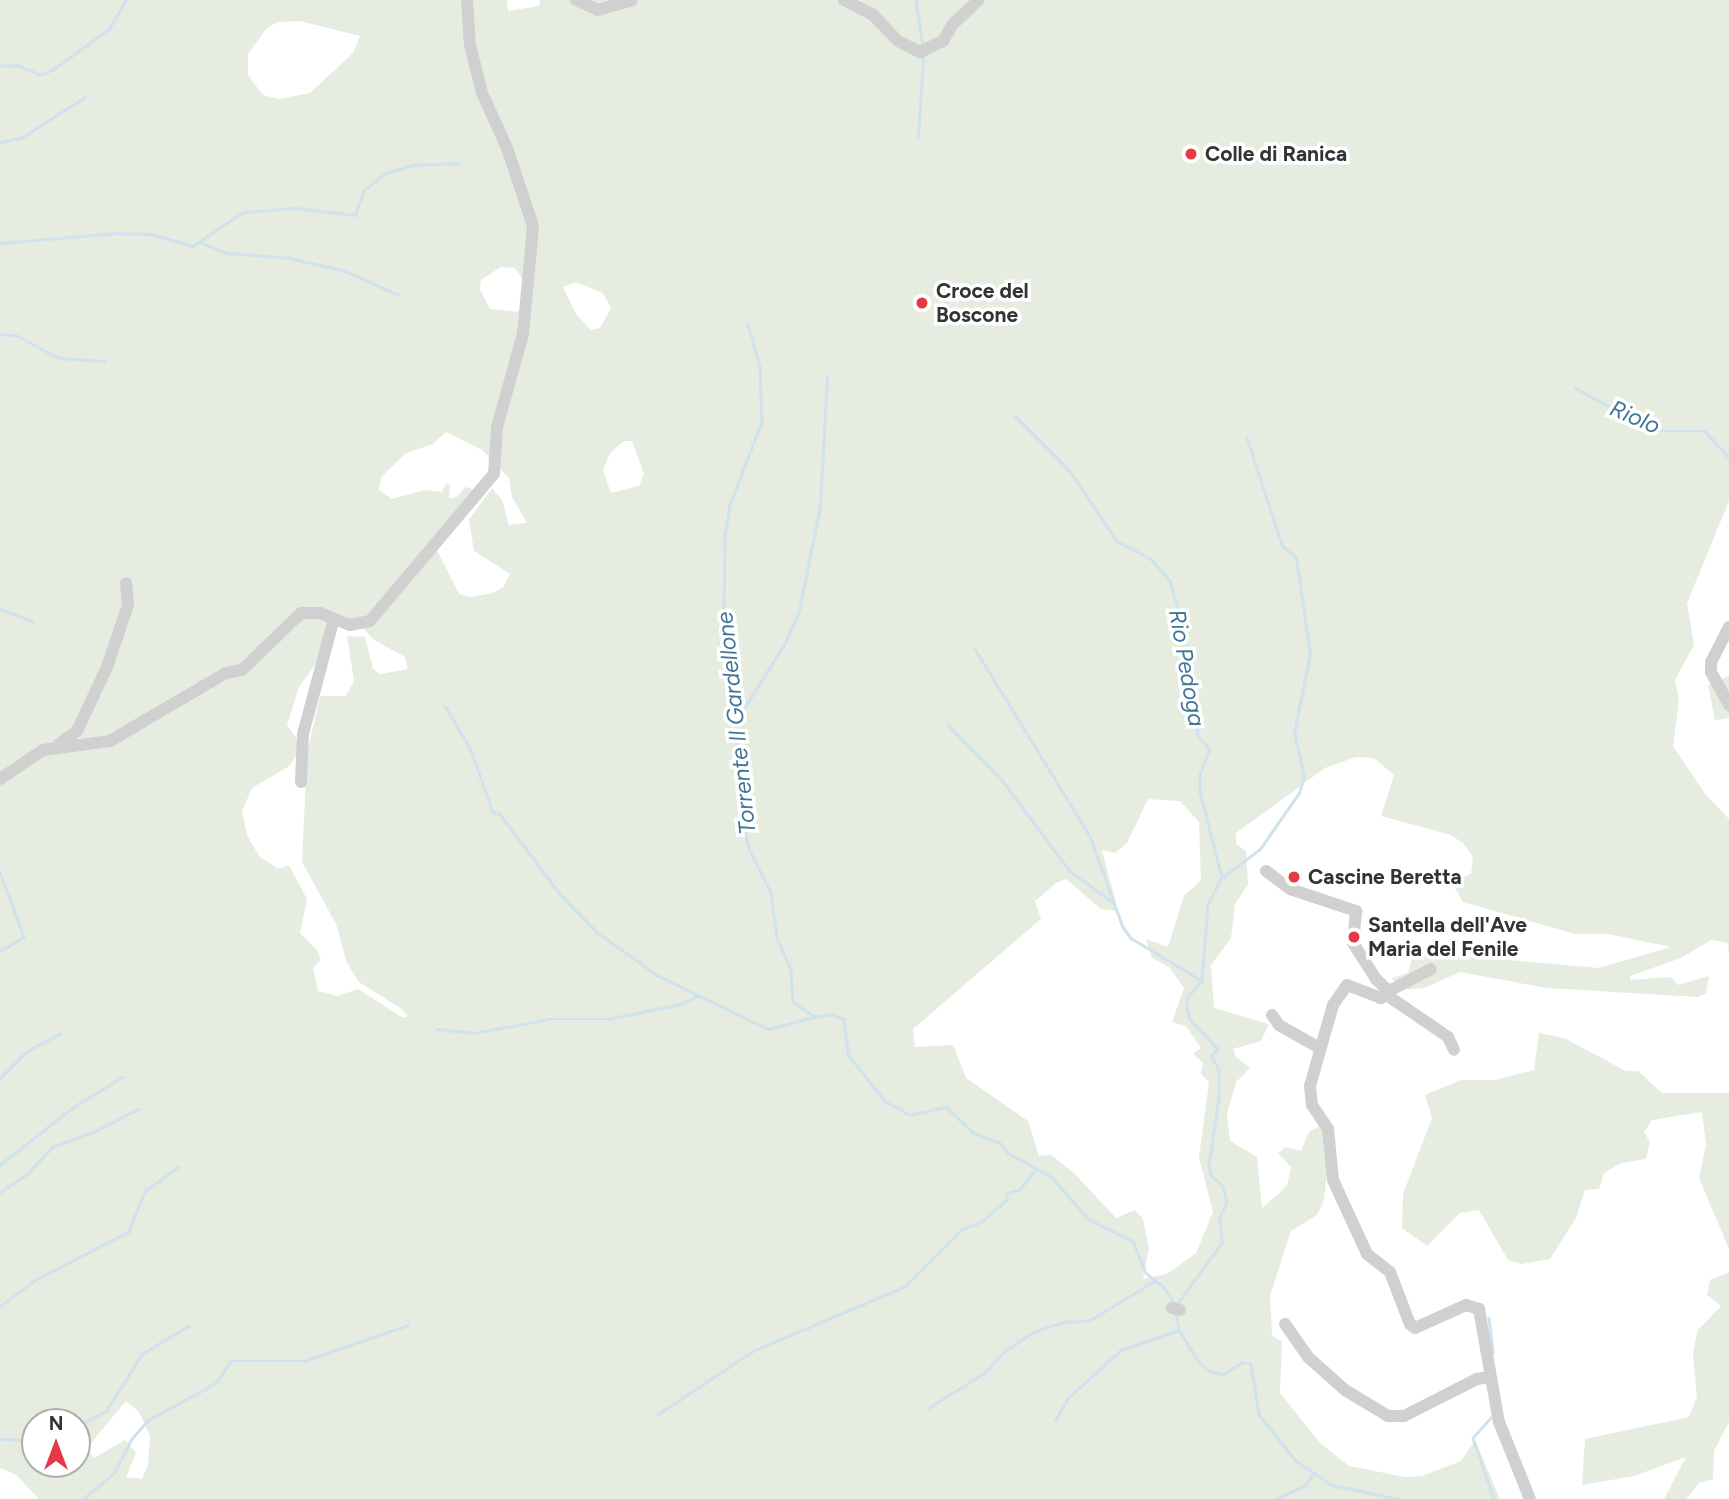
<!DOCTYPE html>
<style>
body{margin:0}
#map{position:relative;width:1729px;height:1499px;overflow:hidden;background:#fff;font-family:Figtree,sans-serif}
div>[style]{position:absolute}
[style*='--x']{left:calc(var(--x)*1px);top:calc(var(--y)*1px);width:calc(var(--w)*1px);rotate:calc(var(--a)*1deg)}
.green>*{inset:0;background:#e6ecdf}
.stream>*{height:2.5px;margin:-1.25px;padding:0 1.25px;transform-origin:1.25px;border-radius:1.25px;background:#cfe2ee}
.minor>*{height:12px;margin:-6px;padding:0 6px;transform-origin:6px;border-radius:6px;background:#d0d0d0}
.dots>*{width:19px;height:19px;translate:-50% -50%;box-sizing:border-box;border:4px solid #fff;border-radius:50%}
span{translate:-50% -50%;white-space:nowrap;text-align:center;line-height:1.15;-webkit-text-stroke:7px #fff;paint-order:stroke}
.poi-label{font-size:21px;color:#333;font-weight:700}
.left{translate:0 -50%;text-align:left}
.water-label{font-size:23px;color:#3f7597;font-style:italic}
.north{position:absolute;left:21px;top:1408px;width:70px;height:70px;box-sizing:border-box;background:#fff;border:2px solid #adadad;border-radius:50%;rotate:0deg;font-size:19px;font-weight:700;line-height:28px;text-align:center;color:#333}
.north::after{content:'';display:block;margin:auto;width:24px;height:32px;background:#e63946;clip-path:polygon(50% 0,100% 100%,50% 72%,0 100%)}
</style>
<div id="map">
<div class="green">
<i style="clip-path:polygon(evenodd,0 0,507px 0,508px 11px,539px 6px,540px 0,1729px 0,1729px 501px,1687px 603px,1694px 645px,1675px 680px,1679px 701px,1673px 746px,1706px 795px,1729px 819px,1729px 954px,1728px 943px,1711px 940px,1681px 958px,1630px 976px,1630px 980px,1671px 977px,1678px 985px,1709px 976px,1706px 993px,1698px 997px,1547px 988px,1460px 972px,1424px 988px,1401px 990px,1392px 978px,1408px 973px,1411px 961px,1429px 953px,1599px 968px,1671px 947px,1608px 934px,1575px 934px,1463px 902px,1451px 881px,1471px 874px,1473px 857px,1464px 844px,1451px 835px,1381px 816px,1394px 775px,1374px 758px,1356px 757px,1325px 768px,1236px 833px,1236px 844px,1246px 851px,1248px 885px,1235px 904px,1231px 938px,1211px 965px,1214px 1008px,1269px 1024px,1261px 1041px,1233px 1049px,1236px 1057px,1250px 1068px,1236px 1082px,1227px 1114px,1230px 1141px,1257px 1157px,1262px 1208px,1287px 1186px,1291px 1167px,1278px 1153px,1286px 1147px,1301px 1151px,1309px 1132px,1322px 1125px,1329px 1155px,1324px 1199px,1317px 1215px,1291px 1231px,1270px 1296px,1272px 1336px,1282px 1341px,1280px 1393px,1320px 1443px,1349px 1466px,1405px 1477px,1422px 1476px,1461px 1461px,1475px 1440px,1500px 1499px,39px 1499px,16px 1475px,0 1468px,0 0,300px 21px,360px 36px,353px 53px,310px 93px,279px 99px,263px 95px,248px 75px,248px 54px,267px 28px,278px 22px,300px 21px,0 0,501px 267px,515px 268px,524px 282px,520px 310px,516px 312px,490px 309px,480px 289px,481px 280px,501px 267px,0 0,576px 282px,603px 293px,611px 308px,600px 328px,591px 330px,576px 314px,563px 287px,576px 282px,0 0,446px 432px,482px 450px,509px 478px,512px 497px,527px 523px,509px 525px,502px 500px,492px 488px,469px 520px,474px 551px,510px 574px,503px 587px,493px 593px,470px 597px,459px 594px,436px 548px,473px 489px,465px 487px,457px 497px,449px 498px,450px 485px,446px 484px,442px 492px,424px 490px,392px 499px,379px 490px,381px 477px,406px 453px,433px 444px,446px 432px,0 0,624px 441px,632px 441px,644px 474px,639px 486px,611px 493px,603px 471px,610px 453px,624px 441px,0 0,355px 620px,374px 640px,405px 657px,408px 669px,380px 674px,373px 669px,365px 637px,347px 636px,354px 681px,346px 696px,320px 696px,307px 754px,302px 862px,336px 924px,347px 963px,359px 982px,400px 1008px,408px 1016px,403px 1018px,358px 989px,337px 996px,318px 991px,313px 968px,321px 960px,317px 950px,300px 933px,307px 899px,289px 865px,278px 869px,259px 856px,247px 835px,242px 811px,252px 788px,288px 767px,296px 756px,299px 742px,287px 725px,299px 687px,320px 658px,326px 623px,355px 620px,0 0,1148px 799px,1180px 801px,1199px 822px,1201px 880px,1184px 896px,1168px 947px,1146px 939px,1152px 958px,1169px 967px,1184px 988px,1172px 1022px,1186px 1026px,1201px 1048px,1193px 1054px,1203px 1063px,1201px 1074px,1209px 1082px,1199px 1157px,1213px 1212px,1196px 1253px,1167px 1274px,1143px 1279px,1149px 1248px,1143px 1219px,1135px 1210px,1116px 1218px,1074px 1173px,1051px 1155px,1039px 1156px,1028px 1121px,966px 1078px,953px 1045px,915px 1047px,913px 1029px,1041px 919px,1035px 901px,1056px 883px,1066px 879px,1101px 909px,1118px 911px,1102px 850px,1115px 853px,1127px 843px,1148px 799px,0 0,126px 1401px,139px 1412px,150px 1436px,148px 1465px,142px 1479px,126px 1477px,136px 1453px,125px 1440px,94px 1458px,86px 1449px,126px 1401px,0 0,35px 1422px,77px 1422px,77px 1464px,35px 1464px,35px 1422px)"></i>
<i style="clip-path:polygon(1729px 676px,1729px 718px,1715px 720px,1708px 685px)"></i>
<i style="clip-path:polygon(1539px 1033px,1564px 1038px,1626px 1071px,1638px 1071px,1662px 1093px,1729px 1093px,1729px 1249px,1699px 1178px,1706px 1144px,1702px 1112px,1652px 1120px,1644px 1132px,1650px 1142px,1646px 1159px,1621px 1163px,1604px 1173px,1599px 1189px,1585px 1190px,1576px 1218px,1550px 1259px,1521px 1264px,1508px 1260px,1479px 1210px,1460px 1213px,1427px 1246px,1402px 1228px,1403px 1194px,1432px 1118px,1425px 1095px,1461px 1080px,1495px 1080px,1534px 1070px)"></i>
<i style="clip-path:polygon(1729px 1272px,1729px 1422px,1714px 1451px,1713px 1479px,1699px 1483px,1686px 1499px,1664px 1499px,1686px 1457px,1634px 1476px,1582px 1485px,1585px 1439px,1689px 1417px,1697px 1397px,1693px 1355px,1697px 1331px,1721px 1306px,1707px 1295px,1710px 1280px)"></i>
</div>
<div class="stream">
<i style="--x:916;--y:0;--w:48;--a:81.5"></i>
<i style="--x:0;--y:66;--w:17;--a:-3"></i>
<i style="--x:17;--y:65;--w:25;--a:23"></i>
<i style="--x:40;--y:75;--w:13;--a:-23"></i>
<i style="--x:52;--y:70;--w:69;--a:-35.5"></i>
<i style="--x:108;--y:30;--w:35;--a:-59"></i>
<i style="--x:918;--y:137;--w:80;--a:-86.4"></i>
<i style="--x:0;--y:142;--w:21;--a:-11"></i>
<i style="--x:21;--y:138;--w:76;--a:-32.6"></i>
<i style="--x:0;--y:243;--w:117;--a:-4.9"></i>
<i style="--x:117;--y:233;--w:35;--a:2"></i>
<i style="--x:152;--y:234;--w:43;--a:16.3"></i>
<i style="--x:193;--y:246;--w:60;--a:-34.2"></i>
<i style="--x:243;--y:212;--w:53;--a:-4.3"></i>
<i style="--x:296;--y:208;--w:59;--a:6.8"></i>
<i style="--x:355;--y:215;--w:27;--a:-70"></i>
<i style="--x:364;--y:190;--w:28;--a:-38"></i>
<i style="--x:386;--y:173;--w:27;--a:-17"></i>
<i style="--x:412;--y:165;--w:47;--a:-2.4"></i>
<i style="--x:202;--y:243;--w:27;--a:22"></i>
<i style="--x:227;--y:253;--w:63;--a:4.5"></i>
<i style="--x:290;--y:258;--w:57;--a:13.3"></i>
<i style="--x:345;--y:271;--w:59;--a:24"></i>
<i style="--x:748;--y:324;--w:44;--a:74.1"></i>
<i style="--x:760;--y:366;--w:56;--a:88"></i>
<i style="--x:762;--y:422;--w:89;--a:111.1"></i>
<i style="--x:730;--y:505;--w:31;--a:99"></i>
<i style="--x:725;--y:536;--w:88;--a:90.7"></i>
<i style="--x:724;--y:624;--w:40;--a:77"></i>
<i style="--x:733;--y:663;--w:149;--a:86.9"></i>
<i style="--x:741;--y:812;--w:38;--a:78"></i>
<i style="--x:749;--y:849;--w:49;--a:63.4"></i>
<i style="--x:771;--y:893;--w:45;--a:82.4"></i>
<i style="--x:777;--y:938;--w:34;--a:66"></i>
<i style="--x:791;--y:969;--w:33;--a:87"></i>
<i style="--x:793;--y:1002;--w:27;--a:34"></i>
<i style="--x:815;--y:1017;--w:17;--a:-10"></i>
<i style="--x:832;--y:1014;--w:13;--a:23"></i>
<i style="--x:844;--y:1019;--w:35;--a:83"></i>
<i style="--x:848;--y:1054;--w:60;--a:51.8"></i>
<i style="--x:885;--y:1101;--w:29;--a:29"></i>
<i style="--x:910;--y:1115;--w:37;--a:-13"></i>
<i style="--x:946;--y:1107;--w:38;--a:43"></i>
<i style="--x:974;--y:1133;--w:28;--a:21"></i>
<i style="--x:1000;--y:1143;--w:13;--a:51"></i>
<i style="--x:1008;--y:1153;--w:50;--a:28.6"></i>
<i style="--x:1052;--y:1177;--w:55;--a:49.4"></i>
<i style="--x:1088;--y:1219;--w:50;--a:26.1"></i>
<i style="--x:1133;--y:1241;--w:35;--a:68"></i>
<i style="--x:1146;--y:1273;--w:23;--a:38"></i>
<i style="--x:1164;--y:1287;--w:20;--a:57"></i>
<i style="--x:0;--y:334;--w:18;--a:6"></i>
<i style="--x:18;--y:336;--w:47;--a:28.2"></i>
<i style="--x:59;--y:358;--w:46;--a:3.7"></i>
<i style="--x:1575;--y:388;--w:92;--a:28"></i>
<i style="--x:1656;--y:431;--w:49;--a:0"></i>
<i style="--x:1705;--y:431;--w:36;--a:48"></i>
<i style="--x:1015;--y:416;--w:76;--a:45"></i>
<i style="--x:1069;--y:470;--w:86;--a:55.9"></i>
<i style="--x:1117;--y:541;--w:40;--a:28"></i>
<i style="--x:1152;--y:560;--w:28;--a:49"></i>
<i style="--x:1170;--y:581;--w:47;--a:73.9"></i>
<i style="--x:1183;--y:626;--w:29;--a:90"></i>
<i style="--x:1183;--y:655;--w:25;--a:72"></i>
<i style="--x:1191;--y:679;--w:57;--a:83"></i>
<i style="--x:1198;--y:736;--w:18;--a:47"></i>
<i style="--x:1210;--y:749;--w:28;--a:111"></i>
<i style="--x:1200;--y:775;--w:16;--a:90"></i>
<i style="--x:1200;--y:791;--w:89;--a:75.7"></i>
<i style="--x:1222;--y:877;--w:30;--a:117"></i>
<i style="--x:1208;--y:904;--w:77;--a:94.5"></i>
<i style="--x:1202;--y:981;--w:23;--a:131"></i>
<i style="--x:1187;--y:998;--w:11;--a:90"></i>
<i style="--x:1187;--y:1009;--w:10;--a:73"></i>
<i style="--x:1190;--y:1019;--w:41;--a:47"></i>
<i style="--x:1218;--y:1049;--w:9;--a:131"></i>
<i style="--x:1212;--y:1056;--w:16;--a:63"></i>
<i style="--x:1219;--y:1070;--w:28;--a:90"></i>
<i style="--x:1219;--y:1098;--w:69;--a:98.4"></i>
<i style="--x:1209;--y:1166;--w:9;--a:77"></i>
<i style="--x:1211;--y:1175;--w:16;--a:43"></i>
<i style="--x:1223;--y:1186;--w:16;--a:76"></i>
<i style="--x:1227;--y:1202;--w:17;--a:114"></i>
<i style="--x:1220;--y:1218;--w:25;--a:85"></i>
<i style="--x:1222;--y:1243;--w:77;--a:126"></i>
<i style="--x:0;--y:609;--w:35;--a:20"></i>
<i style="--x:975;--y:649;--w:220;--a:58.4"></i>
<i style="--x:1090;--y:836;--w:97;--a:70.1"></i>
<i style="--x:1123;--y:927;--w:14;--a:54"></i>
<i style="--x:1131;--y:938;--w:82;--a:31"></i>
<i style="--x:445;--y:706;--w:51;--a:59.4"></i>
<i style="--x:471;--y:750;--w:66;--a:70.5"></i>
<i style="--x:493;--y:812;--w:7;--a:16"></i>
<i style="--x:500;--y:814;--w:100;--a:53.1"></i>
<i style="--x:560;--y:894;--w:54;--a:45.7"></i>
<i style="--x:598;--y:933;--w:72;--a:35.4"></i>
<i style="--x:657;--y:975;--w:123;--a:25.9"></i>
<i style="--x:768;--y:1029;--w:49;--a:-14.3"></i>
<i style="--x:734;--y:724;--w:93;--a:-57.7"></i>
<i style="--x:784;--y:645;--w:37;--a:-66"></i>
<i style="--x:799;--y:611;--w:106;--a:-78.6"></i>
<i style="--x:820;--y:507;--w:130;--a:-86.9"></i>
<i style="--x:948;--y:725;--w:77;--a:45.5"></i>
<i style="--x:1002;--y:780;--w:112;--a:53.3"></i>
<i style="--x:1069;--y:870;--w:52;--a:36.4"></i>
<i style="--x:0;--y:872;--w:69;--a:69.7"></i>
<i style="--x:24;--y:937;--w:28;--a:148"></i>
<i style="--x:1223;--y:877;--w:46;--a:-37.1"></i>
<i style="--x:1260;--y:849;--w:68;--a:-55.1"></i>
<i style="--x:1299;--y:793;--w:17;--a:-73"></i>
<i style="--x:1304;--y:777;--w:45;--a:-102.8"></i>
<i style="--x:1294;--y:733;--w:81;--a:-78.6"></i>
<i style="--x:1310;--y:654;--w:97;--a:-98.3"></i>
<i style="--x:1296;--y:558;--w:18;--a:-139"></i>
<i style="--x:1282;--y:546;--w:113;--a:-108.1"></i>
<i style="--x:437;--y:1029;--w:38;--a:6"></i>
<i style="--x:475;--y:1033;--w:74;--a:-10.9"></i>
<i style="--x:548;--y:1019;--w:60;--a:0"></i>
<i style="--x:608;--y:1019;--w:75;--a:-11.6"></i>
<i style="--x:681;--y:1004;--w:18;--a:-27"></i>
<i style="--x:0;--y:1078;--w:37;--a:-45"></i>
<i style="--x:26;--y:1052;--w:39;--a:-29"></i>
<i style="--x:0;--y:1165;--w:92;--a:-38.4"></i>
<i style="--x:72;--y:1108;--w:59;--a:-31.8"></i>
<i style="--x:0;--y:1192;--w:34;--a:-34"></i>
<i style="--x:28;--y:1173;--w:35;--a:-47"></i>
<i style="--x:52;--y:1147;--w:44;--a:-20.1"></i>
<i style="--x:93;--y:1132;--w:51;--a:-27.1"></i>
<i style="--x:0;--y:1306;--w:44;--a:-36.6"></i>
<i style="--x:35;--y:1280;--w:105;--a:-27.3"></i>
<i style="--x:128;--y:1232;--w:44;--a:-67.5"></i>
<i style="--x:145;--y:1191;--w:41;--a:-36"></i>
<i style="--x:1176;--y:1313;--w:17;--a:80"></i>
<i style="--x:1179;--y:1330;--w:38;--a:58"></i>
<i style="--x:1199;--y:1362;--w:16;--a:40"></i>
<i style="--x:1211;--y:1372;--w:12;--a:9"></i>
<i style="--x:1223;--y:1374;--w:21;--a:-31"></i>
<i style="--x:1241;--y:1363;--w:10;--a:0"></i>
<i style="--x:1251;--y:1363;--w:52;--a:81.1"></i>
<i style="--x:1259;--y:1414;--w:58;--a:52"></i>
<i style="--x:1295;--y:1460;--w:45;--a:34"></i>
<i style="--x:1332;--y:1485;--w:68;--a:11.8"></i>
<i style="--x:1489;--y:1318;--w:35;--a:83"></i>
<i style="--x:928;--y:1408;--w:65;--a:-31.7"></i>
<i style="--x:983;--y:1374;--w:32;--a:-46"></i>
<i style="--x:1005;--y:1351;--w:34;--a:-34"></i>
<i style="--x:1033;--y:1332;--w:33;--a:-18"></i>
<i style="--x:1064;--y:1322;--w:26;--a:-4"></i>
<i style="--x:1090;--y:1320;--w:74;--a:-31.1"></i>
<i style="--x:657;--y:1415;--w:115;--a:-33.7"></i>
<i style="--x:753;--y:1351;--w:164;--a:-23"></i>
<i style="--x:904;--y:1287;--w:81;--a:-45"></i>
<i style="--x:961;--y:1230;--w:23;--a:-23"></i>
<i style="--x:982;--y:1221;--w:32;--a:-41"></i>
<i style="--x:1006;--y:1200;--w:7;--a:-82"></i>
<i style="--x:1007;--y:1193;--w:14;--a:-17"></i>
<i style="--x:1020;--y:1189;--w:24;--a:-52"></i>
<i style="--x:1492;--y:1417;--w:28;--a:132"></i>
<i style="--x:1473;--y:1438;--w:65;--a:71"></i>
<i style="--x:1055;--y:1421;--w:26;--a:-61"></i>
<i style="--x:1068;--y:1398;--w:72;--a:-42.2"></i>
<i style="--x:1121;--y:1350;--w:61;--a:-19"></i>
<i style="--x:77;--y:1426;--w:33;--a:-27"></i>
<i style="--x:106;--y:1411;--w:67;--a:-57.7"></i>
<i style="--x:142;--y:1354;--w:54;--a:-31.3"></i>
<i style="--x:0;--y:1439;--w:35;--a:2"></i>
<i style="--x:83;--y:1499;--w:40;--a:-40"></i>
<i style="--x:114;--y:1473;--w:39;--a:-63"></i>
<i style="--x:132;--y:1438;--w:24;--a:-48"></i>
<i style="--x:148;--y:1420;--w:77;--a:-28.6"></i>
<i style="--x:216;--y:1383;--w:27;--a:-56"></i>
<i style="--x:231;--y:1361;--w:73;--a:0"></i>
<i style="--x:304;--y:1361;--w:110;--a:-19.1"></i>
<i style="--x:1276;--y:1499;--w:31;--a:-25"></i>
<i style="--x:1304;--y:1486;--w:15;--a:-53"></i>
</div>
<div class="minor">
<i style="--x:576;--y:0;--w:24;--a:24"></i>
<i style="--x:598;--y:10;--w:35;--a:-16"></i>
<i style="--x:844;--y:0;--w:31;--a:27"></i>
<i style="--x:872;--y:14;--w:37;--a:46"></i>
<i style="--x:898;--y:41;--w:25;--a:27"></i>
<i style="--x:920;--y:52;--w:25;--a:-26"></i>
<i style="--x:943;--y:41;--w:20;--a:-60"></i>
<i style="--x:953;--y:24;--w:35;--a:-43"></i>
<i style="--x:1729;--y:627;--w:39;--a:117"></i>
<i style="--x:1711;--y:662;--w:10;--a:90"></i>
<i style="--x:1711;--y:672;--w:38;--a:61"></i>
<i style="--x:59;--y:744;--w:22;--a:-36"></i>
<i style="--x:77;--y:731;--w:71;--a:-64.9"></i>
<i style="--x:107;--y:667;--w:65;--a:-71.3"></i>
<i style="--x:128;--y:605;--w:22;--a:-95"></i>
<i style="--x:0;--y:779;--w:52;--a:-34"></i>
<i style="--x:43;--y:750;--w:68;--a:-7.7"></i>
<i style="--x:110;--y:741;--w:134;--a:-30.4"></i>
<i style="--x:226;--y:673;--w:16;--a:-11"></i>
<i style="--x:242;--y:670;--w:82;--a:-44"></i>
<i style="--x:301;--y:613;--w:19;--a:0"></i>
<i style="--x:320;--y:613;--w:32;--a:22"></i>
<i style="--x:350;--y:625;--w:20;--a:-11"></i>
<i style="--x:370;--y:621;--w:192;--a:-49.9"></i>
<i style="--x:494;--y:474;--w:47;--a:-86.3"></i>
<i style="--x:497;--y:427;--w:97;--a:-74.4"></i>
<i style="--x:523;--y:334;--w:108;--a:-84.7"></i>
<i style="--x:533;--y:226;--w:82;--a:-108.4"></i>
<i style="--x:507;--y:148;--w:60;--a:-114.4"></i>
<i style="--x:482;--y:93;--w:49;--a:-104"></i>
<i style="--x:470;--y:45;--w:45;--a:-93.8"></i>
<i style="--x:301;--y:782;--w:48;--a:-87.6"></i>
<i style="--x:303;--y:734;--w:116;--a:-75"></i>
<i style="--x:1266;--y:871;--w:30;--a:37"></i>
<i style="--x:1290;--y:889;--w:70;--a:18.4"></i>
<i style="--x:1356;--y:911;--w:32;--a:95"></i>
<i style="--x:1353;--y:943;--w:43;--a:57.4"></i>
<i style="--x:1376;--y:979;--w:18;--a:43"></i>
<i style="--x:1389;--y:991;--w:11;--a:139"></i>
<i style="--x:1381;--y:998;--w:36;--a:-159"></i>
<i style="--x:1347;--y:985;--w:24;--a:125"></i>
<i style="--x:1333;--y:1005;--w:84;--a:105.9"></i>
<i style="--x:1310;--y:1086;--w:19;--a:84"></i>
<i style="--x:1312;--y:1105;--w:29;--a:56"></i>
<i style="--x:1328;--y:1129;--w:51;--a:84.4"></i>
<i style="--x:1333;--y:1180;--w:81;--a:65.3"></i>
<i style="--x:1367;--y:1254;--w:29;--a:38"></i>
<i style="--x:1390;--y:1272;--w:56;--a:69"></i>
<i style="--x:1410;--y:1324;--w:6;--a:39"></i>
<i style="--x:1415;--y:1328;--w:56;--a:-24.3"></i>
<i style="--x:1466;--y:1305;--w:14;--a:17"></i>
<i style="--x:1479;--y:1309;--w:115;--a:80"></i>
<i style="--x:1499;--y:1422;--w:83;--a:68.1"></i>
<i style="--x:1389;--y:991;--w:47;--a:-27.6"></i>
<i style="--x:1388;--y:996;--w:73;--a:34.3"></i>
<i style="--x:1448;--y:1037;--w:14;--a:65"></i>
<i style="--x:1272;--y:1015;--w:12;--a:55"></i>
<i style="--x:1279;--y:1025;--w:48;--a:29.7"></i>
<i style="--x:1172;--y:1308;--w:8;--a:14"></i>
<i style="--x:1285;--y:1324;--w:40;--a:55.1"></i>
<i style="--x:1308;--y:1357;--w:50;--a:41.7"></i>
<i style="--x:1345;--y:1390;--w:50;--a:31.2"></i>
<i style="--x:1388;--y:1416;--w:16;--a:0"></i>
<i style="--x:1404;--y:1416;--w:82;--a:-26.9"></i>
<i style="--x:1477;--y:1379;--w:13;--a:-9"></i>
</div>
<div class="dots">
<i style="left:1191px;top:154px;background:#e63946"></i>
<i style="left:922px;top:303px;background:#e63946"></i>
<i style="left:1294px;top:877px;background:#e63946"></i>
<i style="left:1354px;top:937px;background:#e63946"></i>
</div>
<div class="poi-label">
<span class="left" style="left:1205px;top:154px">Colle di Ranica</span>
<span class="left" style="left:936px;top:303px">Croce del<br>Boscone</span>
<span class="left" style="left:1308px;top:877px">Cascine Beretta</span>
<span class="left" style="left:1368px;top:937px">Santella dell'Ave<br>Maria del Fenile</span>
</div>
<div class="water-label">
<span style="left:1635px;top:417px;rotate:23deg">Riolo</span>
<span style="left:1187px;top:668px;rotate:80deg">Rio Pedoga</span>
<span style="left:736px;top:723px;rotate:-96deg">Torrente Il Gardellone</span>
</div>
<div class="north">N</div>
</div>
